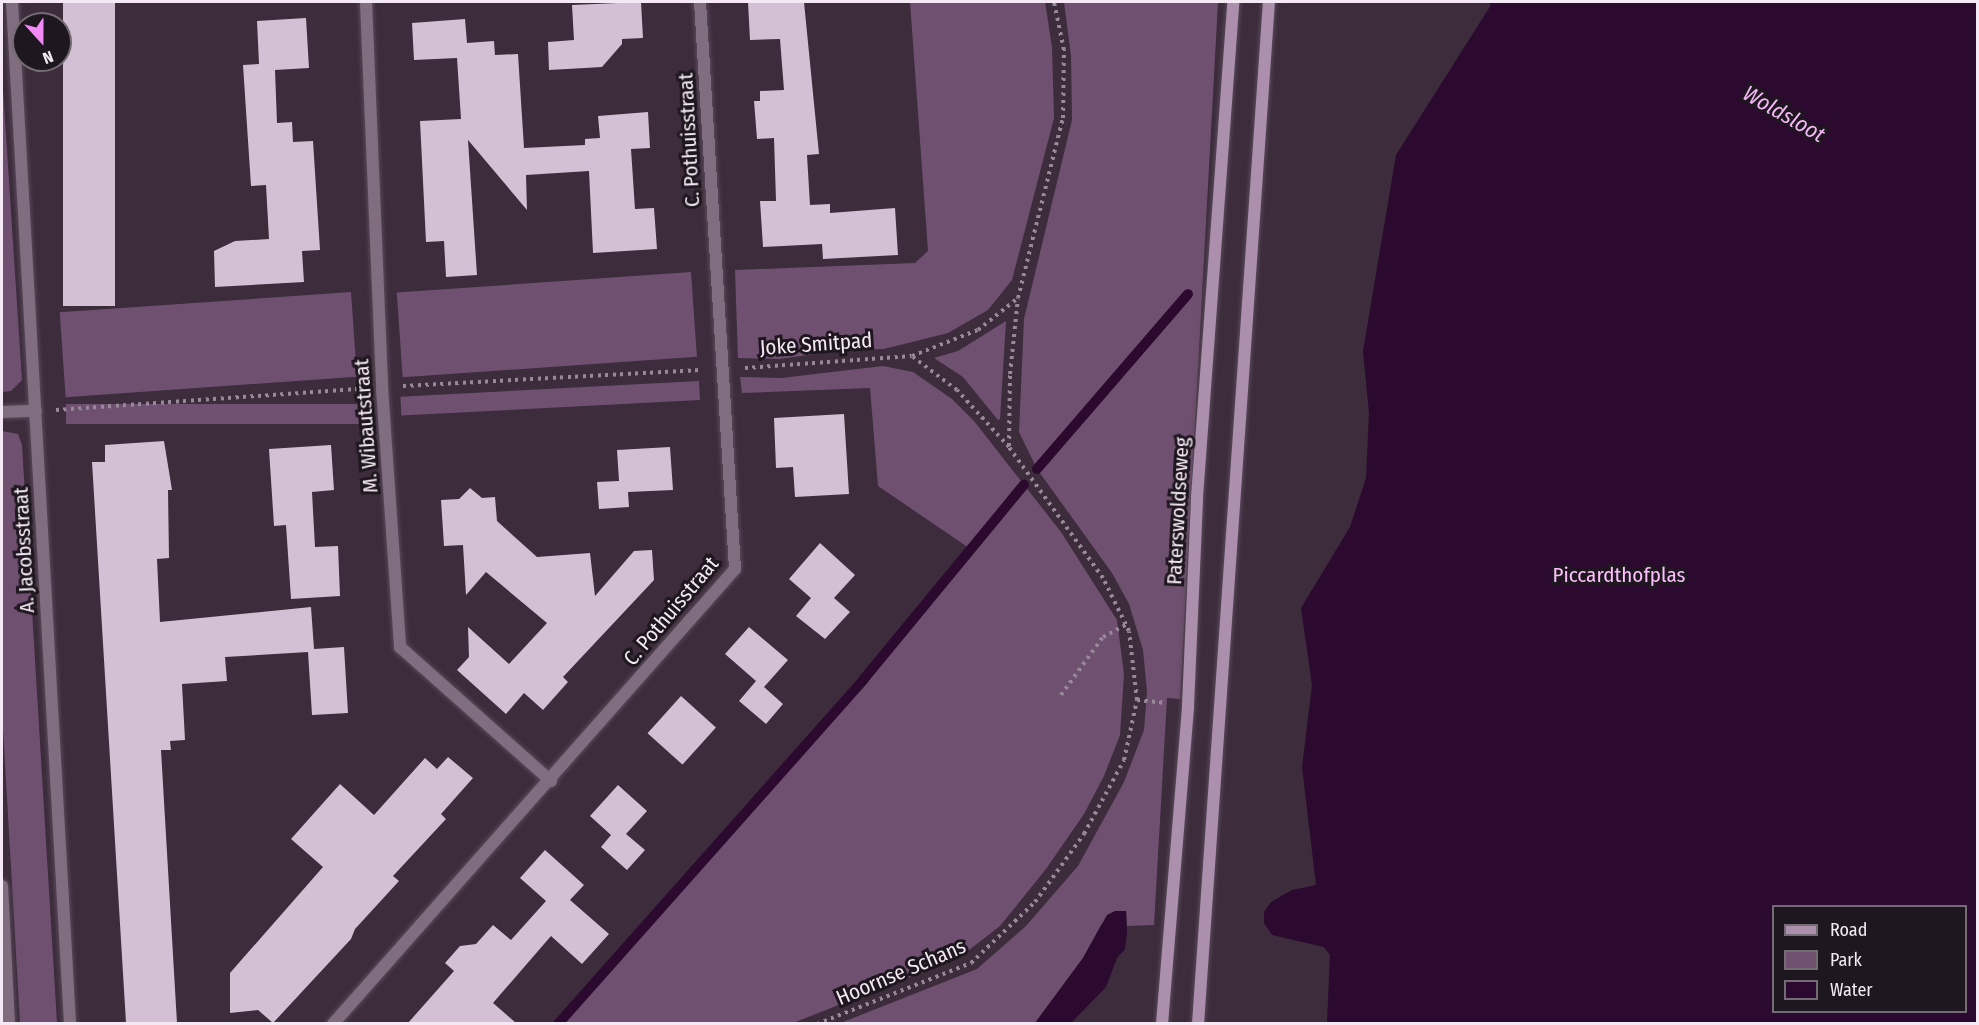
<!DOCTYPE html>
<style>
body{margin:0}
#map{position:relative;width:1979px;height:1025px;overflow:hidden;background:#3c2c3c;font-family:"Fira Sans Condensed",sans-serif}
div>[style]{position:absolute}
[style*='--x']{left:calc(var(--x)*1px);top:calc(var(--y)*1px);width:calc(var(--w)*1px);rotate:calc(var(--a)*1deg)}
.green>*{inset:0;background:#705070;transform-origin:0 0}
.water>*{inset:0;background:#2c092e}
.stream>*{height:10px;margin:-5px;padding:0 5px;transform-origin:5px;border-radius:5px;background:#2c092e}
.building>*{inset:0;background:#d4c0d4;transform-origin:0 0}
.path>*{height:4px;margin-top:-2px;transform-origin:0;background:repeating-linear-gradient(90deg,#978997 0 3px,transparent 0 7.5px)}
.roads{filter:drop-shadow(0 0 2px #594a59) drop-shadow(0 0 2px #594a59)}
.street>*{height:12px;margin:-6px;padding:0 6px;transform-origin:6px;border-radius:6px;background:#806e80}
.secondary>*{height:12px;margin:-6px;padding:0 6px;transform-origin:6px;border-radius:6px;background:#ac8fac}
span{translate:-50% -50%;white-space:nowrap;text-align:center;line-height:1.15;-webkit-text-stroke:6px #1f171f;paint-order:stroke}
.street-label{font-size:21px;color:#f4e9f4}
.park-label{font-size:21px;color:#febfff}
.water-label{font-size:22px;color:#f5b7f7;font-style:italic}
.frame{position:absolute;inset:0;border:3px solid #f4e9f4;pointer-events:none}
.legend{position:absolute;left:1772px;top:905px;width:195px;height:108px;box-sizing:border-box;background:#1f171f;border:2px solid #746b74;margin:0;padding:8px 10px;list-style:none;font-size:18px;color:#f4e9f4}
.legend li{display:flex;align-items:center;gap:12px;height:30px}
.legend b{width:30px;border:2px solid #746b74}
.north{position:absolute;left:12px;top:12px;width:60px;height:60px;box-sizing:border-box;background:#1f171f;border:2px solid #746b74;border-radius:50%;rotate:159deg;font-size:16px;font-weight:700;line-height:24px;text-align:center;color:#f4e9f4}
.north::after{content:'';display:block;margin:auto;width:21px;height:27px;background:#f18af4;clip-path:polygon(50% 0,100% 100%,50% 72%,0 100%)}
</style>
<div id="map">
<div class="green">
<i style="clip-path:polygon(910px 2px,1045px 2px,1052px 47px,1054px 118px,1012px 280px,988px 310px,948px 333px,884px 349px,843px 350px,779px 359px,738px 358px,735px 270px,915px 263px,928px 251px)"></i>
<i style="clip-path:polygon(1064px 2px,1218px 2px,1180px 699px,1167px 698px,1154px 925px,1127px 926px,1126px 911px,1101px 925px,1083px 958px,1035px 1023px,838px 1024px,977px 969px,1026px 926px,1078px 866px,1124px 782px,1144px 730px,1147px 692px,1143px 650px,1129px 604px,1112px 573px,1037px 469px,1019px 432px,1024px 319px,1072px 120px,1071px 56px)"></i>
<i style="clip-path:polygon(2px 74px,22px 380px,11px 391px,2px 392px)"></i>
<i style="left:691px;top:272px;width:85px;height:295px;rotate:86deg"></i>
<i style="left:351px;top:292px;width:85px;height:292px;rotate:86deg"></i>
<i style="clip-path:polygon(1006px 321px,1000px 419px,998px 420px,963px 377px,934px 358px,958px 351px)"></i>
<i style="clip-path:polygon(883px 366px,913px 372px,952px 399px,974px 421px,1061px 532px,1117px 620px,1124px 674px,1120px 735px,1104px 776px,1084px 814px,1046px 869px,1000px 926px,960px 957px,793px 1023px,558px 1023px,863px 680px,969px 548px,878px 486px,870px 388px,742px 393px,740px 377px,781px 378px)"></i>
<i style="left:699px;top:381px;width:19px;height:299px;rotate:87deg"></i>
<i style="left:363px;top:404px;width:20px;height:297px;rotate:90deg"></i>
<i style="clip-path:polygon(2px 431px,18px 434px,22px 445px,57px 1023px,20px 1023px,2px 712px)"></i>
</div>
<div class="water">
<i style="clip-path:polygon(evenodd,1488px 2px,1977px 2px,1977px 1023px,1327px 1023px,1330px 955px,1324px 947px,1272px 935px,1264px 923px,1264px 912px,1271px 902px,1292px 890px,1316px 885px,1302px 767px,1312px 685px,1301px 608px,1350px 527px,1366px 478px,1369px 413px,1363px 351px,1396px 155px,1491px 5px,1488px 2px,1774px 906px,1966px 906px,1966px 1012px,1774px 1012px,1774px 906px)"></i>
<i style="clip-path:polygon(1115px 911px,1126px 911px,1127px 933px,1125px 949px,1117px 958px,1106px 987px,1071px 1023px,1035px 1023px,1083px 958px,1107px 915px)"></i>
</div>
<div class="stream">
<i style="--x:1037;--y:469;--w:231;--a:-49.2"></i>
<i style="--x:558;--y:1024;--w:460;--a:-48.4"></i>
<i style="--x:863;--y:680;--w:253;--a:-50.5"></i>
</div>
<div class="building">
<i style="left:63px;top:2px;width:52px;height:304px"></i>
<i style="clip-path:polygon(641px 2px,643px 38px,622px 39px,622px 44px,602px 67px,549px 70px,548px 42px,574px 40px,572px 5px)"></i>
<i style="clip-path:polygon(748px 2px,804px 2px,819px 154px,807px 155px,810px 205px,830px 204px,830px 213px,895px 208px,898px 255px,823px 259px,822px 244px,763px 247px,760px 201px,776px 201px,774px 138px,757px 139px,754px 101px,760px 101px,760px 91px,784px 90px,780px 39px,750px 40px)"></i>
<i style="clip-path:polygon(306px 18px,309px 68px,275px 70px,277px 123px,292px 122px,293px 142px,313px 141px,320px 250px,302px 251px,304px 282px,215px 287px,214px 251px,235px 241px,269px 239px,266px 185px,251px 186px,243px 65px,259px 64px,257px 21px)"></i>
<i style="clip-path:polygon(465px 19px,467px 43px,494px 41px,495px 55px,518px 54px,524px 148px,585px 145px,585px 139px,600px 138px,598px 116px,648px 112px,650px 148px,631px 149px,635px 209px,654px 208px,657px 249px,593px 253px,589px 171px,526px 175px,527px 210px,468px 140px,477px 275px,446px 277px,444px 241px,426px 242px,420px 121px,461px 119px,457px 58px,414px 60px,412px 23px)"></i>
<i style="clip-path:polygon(844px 414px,849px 494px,795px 497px,793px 467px,776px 468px,774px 418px)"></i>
<i style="clip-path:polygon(164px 441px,172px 490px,168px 490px,169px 558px,157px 559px,160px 622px,311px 607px,314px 649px,344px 647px,348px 713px,312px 715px,308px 652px,225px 657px,227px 681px,182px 684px,185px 740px,170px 741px,171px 750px,161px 750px,177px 1023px,126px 1023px,92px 462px,105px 462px,105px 445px)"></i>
<i style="clip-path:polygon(331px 445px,334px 490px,312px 492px,315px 547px,338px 546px,340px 596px,291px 599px,286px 525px,274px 526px,269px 449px)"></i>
<i style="clip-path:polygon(670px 447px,673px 490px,628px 492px,629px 507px,599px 509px,597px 482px,619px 481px,617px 450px)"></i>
<i style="clip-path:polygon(470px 488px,482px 498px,495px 497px,497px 521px,537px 557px,590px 553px,595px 596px,634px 551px,652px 550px,654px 580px,563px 677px,568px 682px,543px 710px,524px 693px,506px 714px,457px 670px,469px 657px,468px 627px,509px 664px,547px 623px,486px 572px,466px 595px,463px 545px,444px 546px,441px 500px,459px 499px)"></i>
<i style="clip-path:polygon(820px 543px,855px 575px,834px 598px,850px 612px,825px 639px,796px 616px,811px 598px,789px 579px)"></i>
<i style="clip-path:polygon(749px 627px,788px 660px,764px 687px,783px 704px,766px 724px,739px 701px,756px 681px,725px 654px)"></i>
<i style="left:681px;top:696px;width:47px;height:50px;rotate:42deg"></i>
<i style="clip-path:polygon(448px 757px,473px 778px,441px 814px,446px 819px,393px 876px,399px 881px,355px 929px,351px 939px,273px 1023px,258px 1010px,230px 1013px,230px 973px,323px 867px,291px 839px,340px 784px,374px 815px,425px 758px,437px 769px)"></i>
<i style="clip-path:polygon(618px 785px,647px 811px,626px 834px,645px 850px,627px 870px,601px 847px,611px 835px,590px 816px)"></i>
<i style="clip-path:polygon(545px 850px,584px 885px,570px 900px,609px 934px,582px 964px,551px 936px,493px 1003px,516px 1023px,408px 1023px,454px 971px,445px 963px,460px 946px,476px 944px,493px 925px,511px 940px,546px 901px,520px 878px)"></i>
</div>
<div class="path">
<i style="--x:745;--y:368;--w:167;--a:-4.1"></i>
<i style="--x:912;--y:356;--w:71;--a:-21.5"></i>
<i style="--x:978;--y:330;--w:51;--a:-38.7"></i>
<i style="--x:403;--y:386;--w:298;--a:-3.1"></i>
<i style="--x:56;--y:410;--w:305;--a:-4"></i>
<i style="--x:1009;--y:446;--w:72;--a:-89.2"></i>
<i style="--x:1010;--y:374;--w:76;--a:-84"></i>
<i style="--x:1018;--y:298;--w:186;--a:-76"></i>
<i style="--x:1063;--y:118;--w:68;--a:-89.2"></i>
<i style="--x:1064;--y:50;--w:49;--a:-101.8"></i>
<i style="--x:1061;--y:695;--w:72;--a:-54.1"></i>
<i style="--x:1103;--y:637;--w:26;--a:-28"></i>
<i style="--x:1137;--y:700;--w:29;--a:6"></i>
<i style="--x:817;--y:1024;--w:166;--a:-21.6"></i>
<i style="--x:971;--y:963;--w:88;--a:-43.6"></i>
<i style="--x:1035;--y:902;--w:84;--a:-54.2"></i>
<i style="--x:1084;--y:834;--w:84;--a:-61.6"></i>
<i style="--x:1124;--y:760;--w:61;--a:-77.8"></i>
<i style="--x:1137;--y:700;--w:69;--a:-96.6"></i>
<i style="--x:1129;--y:631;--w:59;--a:-116.1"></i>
<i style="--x:1103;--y:578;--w:161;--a:-125.7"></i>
<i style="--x:1009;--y:447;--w:77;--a:-132.4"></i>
<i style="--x:957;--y:390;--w:55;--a:-143.1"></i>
</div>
<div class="roads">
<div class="street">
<i style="--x:12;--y:2;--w:1024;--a:86.75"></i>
<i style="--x:366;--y:2;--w:386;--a:87.6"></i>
<i style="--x:382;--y:388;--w:260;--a:86"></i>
<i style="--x:400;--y:647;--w:202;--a:41.6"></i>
<i style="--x:2;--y:412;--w:34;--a:-2"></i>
<i style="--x:2;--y:886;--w:138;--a:87.1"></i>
<i style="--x:333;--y:1024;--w:607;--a:-48.54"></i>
<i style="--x:735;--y:569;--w:568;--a:-93.53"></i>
</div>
<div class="secondary">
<i style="--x:1162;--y:1024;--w:319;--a:-85.3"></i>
<i style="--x:1188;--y:706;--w:209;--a:-87.5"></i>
<i style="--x:1197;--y:497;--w:496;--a:-85.8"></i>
<i style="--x:1198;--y:1024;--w:1024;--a:-86.03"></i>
</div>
</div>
<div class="street-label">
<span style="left:689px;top:140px;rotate:-93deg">C. Pothuisstraat</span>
<span style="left:816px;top:344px;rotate:-4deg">Joke Smitpad</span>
<span style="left:366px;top:426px;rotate:-94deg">M. Wibautstraat</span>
<span style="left:1178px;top:511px;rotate:-87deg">Paterswoldseweg</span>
<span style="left:24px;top:550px;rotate:-93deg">A. Jacobsstraat</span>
<span style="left:671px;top:611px;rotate:-50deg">C. Pothuisstraat</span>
<span style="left:901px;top:972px;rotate:-23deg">Hoornse Schans</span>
</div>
<div class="park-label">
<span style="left:1619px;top:575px">Piccardthofplas</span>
</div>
<div class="water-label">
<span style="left:1784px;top:114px;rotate:30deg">Woldsloot</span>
</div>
<div class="frame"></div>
<ul class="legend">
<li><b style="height:8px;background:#ac8fac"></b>Road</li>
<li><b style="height:16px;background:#705070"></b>Park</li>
<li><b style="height:16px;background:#2c092e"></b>Water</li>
</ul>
<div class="north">N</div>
</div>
